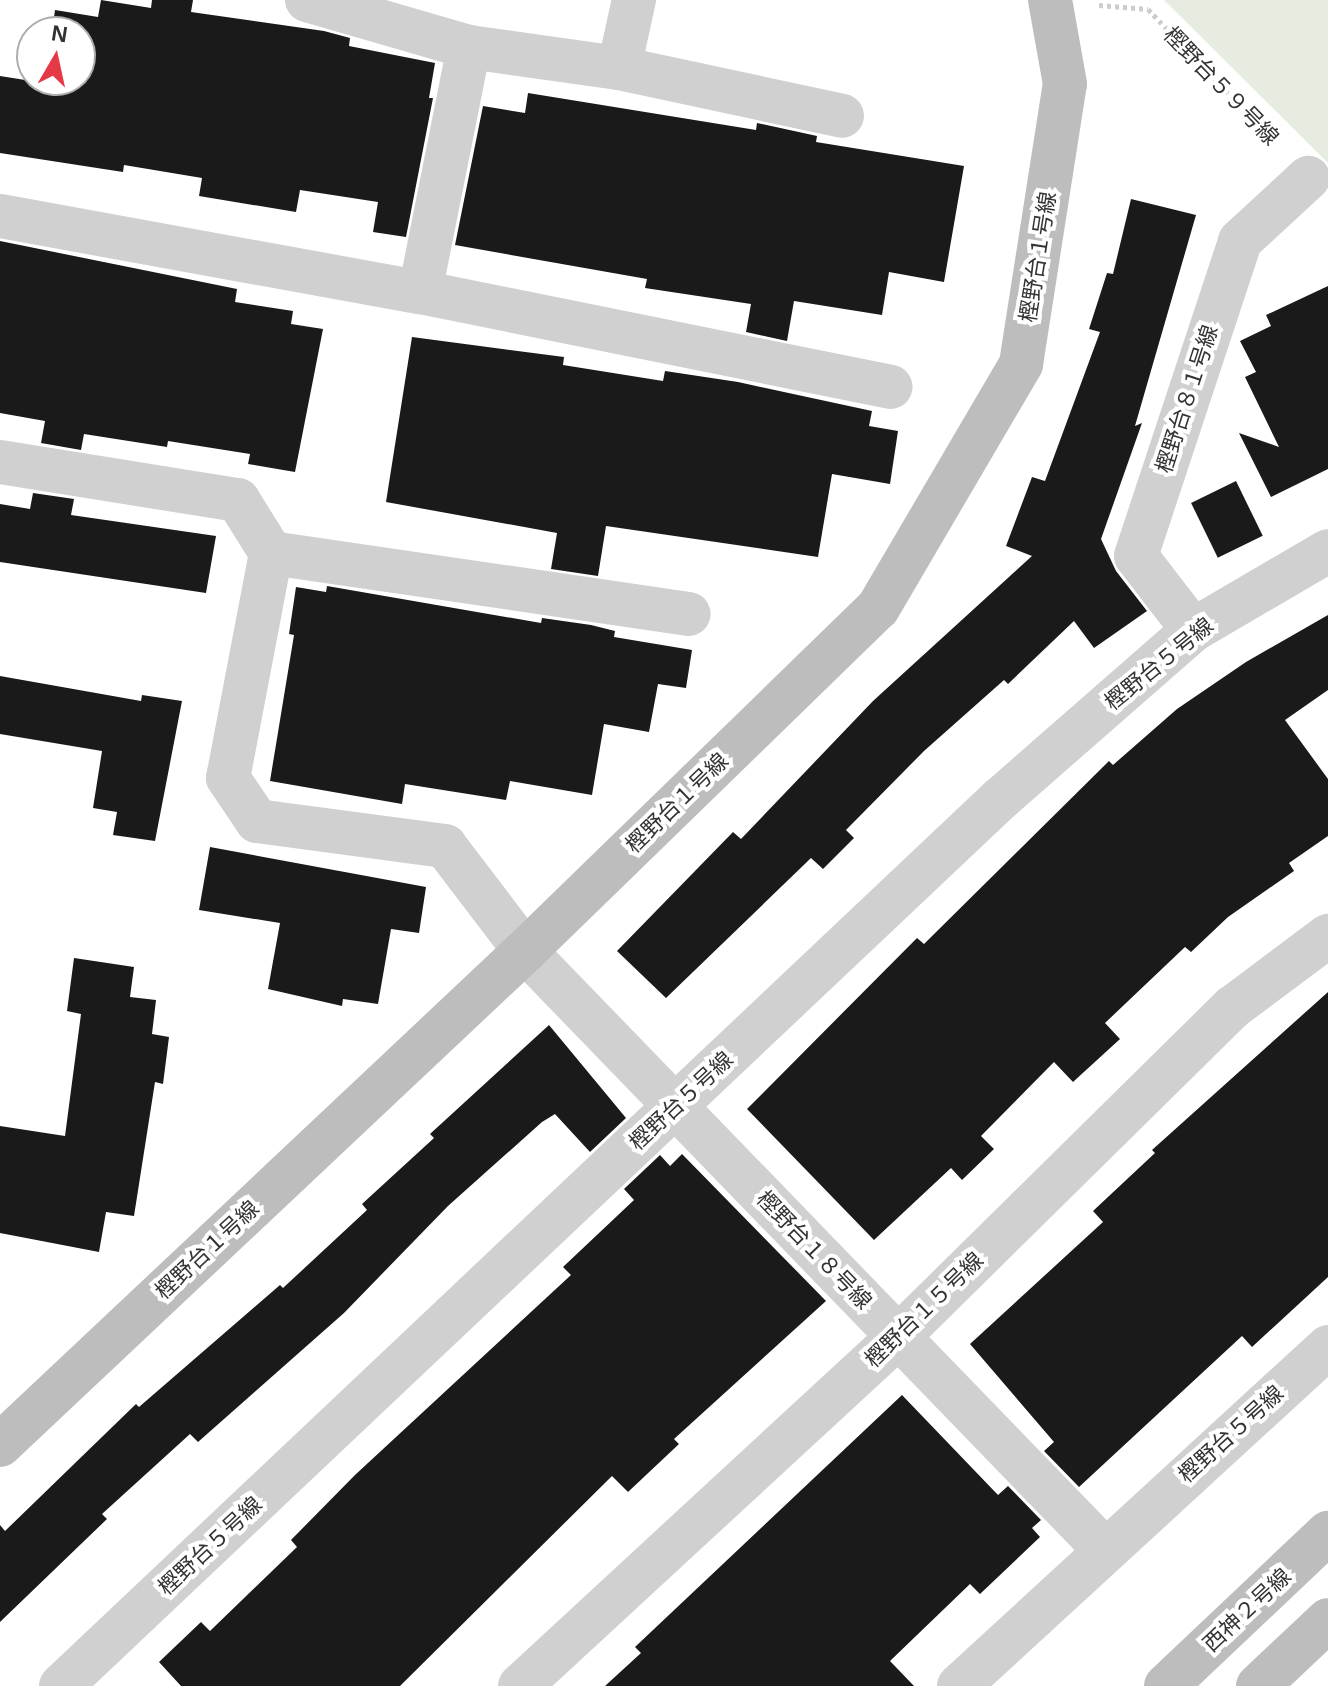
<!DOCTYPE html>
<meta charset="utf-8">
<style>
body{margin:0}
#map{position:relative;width:1328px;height:1686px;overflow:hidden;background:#fff;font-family:Helvetica,"Noto Sans JP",sans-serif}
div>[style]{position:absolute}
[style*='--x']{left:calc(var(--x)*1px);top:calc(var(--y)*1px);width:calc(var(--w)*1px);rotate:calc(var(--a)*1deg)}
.green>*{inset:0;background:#e6ecdf}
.building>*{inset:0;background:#1a1a1a;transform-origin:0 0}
.path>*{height:5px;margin-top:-2.5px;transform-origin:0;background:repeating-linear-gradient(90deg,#cdcdcd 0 4px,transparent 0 8px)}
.street>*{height:44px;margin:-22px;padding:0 22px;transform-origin:22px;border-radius:22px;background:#d0d0d0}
.secondary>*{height:44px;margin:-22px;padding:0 22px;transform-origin:22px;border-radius:22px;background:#bdbdbd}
span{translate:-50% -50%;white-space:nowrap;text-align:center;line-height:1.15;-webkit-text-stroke:8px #fff;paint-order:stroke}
.street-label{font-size:22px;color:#333}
.north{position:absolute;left:16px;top:16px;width:80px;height:80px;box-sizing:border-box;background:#fff;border:2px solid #adadad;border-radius:50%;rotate:9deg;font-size:22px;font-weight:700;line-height:32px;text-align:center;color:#333}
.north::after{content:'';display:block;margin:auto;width:28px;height:36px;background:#e63946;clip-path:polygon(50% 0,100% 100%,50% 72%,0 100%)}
</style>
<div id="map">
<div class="green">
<i style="clip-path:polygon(1164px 0,1328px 0,1328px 163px)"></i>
</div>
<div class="building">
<i style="clip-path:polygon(101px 0,151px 8px,152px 0,193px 0,191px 12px,324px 31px,350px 38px,349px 46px,435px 63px,429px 98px,433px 98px,406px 237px,373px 232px,378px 202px,300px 190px,296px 212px,199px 196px,202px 178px,124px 165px,123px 172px,0 153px,0 76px,44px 83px,80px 80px,80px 32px,52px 32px,55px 10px,98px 17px)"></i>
<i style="clip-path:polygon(528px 93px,756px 130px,757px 123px,817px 136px,816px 142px,964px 166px,944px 282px,889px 272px,882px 315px,794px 301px,787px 341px,746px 332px,751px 304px,645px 288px,647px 279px,455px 245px,483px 106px,525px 113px)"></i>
<i style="clip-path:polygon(1131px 199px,1196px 215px,1135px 426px,1142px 423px,1101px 539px,1116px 571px,1147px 611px,1094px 648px,1074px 621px,1008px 684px,1004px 680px,924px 751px,846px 830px,854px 838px,823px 869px,811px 858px,666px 998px,617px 951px,733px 832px,741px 839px,873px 701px,1032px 556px,1006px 546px,1032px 477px,1045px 481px,1100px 332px,1089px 329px,1107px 273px,1113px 274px)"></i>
<i style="clip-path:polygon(0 241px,237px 289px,235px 302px,293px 311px,291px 324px,323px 329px,295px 472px,248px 464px,250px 454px,168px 441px,167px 447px,84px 434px,81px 450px,41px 443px,45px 421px,0 413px)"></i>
<i style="clip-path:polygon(1328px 286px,1328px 469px,1271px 497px,1239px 433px,1279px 447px,1245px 377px,1256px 372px,1240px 341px,1271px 326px,1266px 315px)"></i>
<i style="clip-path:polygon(412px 337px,564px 357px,563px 365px,663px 381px,665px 371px,738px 382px,872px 411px,869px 426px,898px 431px,890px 484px,832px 474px,818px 557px,606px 526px,598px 576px,551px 569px,557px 533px,386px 502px)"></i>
<i style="left:1236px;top:481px;width:61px;height:50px;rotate:64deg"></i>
<i style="clip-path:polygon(33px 493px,74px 499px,71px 515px,216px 536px,206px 593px,0 562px,0 504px,30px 509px)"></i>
<i style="clip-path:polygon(327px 586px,541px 623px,542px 618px,591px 625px,615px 631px,614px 637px,692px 650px,686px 688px,658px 684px,649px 732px,604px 724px,592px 795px,510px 781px,506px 800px,405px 784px,402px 804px,270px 781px,294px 635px,289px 634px,296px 587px,326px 592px)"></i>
<i style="clip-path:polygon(1328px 615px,1328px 690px,1285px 720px,1328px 779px,1328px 836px,1289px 863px,1294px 871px,1228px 917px,1191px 952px,1185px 947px,1105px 1023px,1120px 1039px,1073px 1082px,1054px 1062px,981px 1136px,994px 1149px,962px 1180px,951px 1168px,874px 1240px,747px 1109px,917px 938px,924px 944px,1109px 761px,1113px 765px,1177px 709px,1246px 662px)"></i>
<i style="clip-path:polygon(0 676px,141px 701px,142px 695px,182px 701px,155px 841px,113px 835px,117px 812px,93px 808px,102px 751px,0 734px)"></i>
<i style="clip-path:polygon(210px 847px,426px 887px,419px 933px,391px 929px,378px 1004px,343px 999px,342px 1006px,268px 989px,280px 923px,199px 910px)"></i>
<i style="clip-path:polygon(74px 958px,134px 967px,130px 997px,156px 1000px,152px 1034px,169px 1037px,163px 1084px,155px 1082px,134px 1216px,106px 1212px,99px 1252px,0 1233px,0 1126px,65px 1136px,81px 1014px,67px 1011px)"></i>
<i style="clip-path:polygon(1328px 992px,1328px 1277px,1252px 1347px,1242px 1336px,1079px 1487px,1044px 1451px,1054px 1442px,970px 1344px,1103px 1222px,1093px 1211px,1155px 1153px,1152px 1150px)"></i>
<i style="clip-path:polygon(549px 1025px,626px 1118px,590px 1152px,555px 1114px,542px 1122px,448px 1206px,344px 1313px,198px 1442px,190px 1434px,102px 1514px,107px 1519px,0 1622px,0 1525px,5px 1531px,136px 1404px,139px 1407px,280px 1285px,283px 1288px,367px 1210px,362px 1204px,434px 1138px,430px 1134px)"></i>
<i style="clip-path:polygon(682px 1154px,826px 1301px,674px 1439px,679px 1444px,628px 1492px,612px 1476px,400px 1686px,181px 1686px,159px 1662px,201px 1622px,210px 1631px,297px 1547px,291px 1540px,355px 1475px,571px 1275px,563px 1267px,634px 1200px,624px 1189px,660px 1155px,670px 1166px)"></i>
<i style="clip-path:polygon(902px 1395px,998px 1495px,1008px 1486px,1041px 1520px,1032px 1528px,1040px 1537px,980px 1594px,970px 1584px,890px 1661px,914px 1686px,605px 1686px,641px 1653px,635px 1647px)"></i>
</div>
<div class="path">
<i style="--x:1099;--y:5;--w:49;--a:4.7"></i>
<i style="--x:1148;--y:9;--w:185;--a:46.5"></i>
</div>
<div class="street">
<i style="--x:307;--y:0;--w:169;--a:16.2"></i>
<i style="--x:469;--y:47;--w:151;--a:8"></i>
<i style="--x:619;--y:68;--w:228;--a:12.1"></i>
<i style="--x:619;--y:68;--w:70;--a:-77.6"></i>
<i style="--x:0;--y:216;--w:427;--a:10.3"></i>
<i style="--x:420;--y:292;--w:480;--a:11.4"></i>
<i style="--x:420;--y:292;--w:250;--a:-78.7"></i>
<i style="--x:0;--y:462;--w:241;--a:9.1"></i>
<i style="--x:238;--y:500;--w:62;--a:58.1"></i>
<i style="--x:271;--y:553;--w:422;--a:8.3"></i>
<i style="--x:271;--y:553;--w:229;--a:100.8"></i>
<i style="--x:228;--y:778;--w:52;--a:56"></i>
<i style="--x:257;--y:821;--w:190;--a:7.6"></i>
<i style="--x:445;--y:846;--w:132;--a:52.7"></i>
<i style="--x:525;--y:951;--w:832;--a:45.92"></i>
<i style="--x:1193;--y:630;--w:93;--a:-127.6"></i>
<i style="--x:1136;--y:556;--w:332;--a:-71.7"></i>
<i style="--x:1240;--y:241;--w:93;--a:-42.8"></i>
<i style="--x:61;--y:1686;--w:1292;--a:-43.37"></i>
<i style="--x:1000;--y:799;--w:257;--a:-41.2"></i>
<i style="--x:1193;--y:630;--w:156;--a:-30.3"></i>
<i style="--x:520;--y:1686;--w:514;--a:-42.72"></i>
<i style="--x:898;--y:1337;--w:470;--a:-44.6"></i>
<i style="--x:1233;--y:1007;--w:119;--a:-36.8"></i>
<i style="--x:959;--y:1686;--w:501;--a:-42.57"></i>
</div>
<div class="secondary">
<i style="--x:0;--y:1445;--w:721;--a:-43.26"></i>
<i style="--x:525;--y:951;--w:492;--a:-44.2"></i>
<i style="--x:878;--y:608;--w:283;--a:-59.6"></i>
<i style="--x:1021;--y:364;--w:283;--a:-81.1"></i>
<i style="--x:1065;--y:84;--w:85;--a:-100.1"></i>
<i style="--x:1166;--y:1686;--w:223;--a:-43.4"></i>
<i style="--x:1258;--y:1686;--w:96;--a:-43.3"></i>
</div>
<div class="street-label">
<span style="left:1221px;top:86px;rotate:46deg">樫野台５９号線</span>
<span style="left:1038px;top:257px;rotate:-81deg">樫野台１号線</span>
<span style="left:1187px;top:399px;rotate:-72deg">樫野台８１号線</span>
<span style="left:1159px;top:664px;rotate:-39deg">樫野台５号線</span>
<span style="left:677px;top:803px;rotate:-44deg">樫野台１号線</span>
<span style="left:681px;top:1101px;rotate:-43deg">樫野台５号線</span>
<span style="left:207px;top:1250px;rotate:-43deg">樫野台１号線</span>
<span style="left:814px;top:1250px;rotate:46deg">樫野台１８号線</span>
<span style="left:924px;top:1310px;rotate:-44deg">樫野台１５号線</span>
<span style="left:1231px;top:1434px;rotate:-42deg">樫野台５号線</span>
<span style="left:210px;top:1546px;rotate:-43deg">樫野台５号線</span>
<span style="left:1247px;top:1610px;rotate:-43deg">西神２号線</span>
</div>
<div class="north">N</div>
</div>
